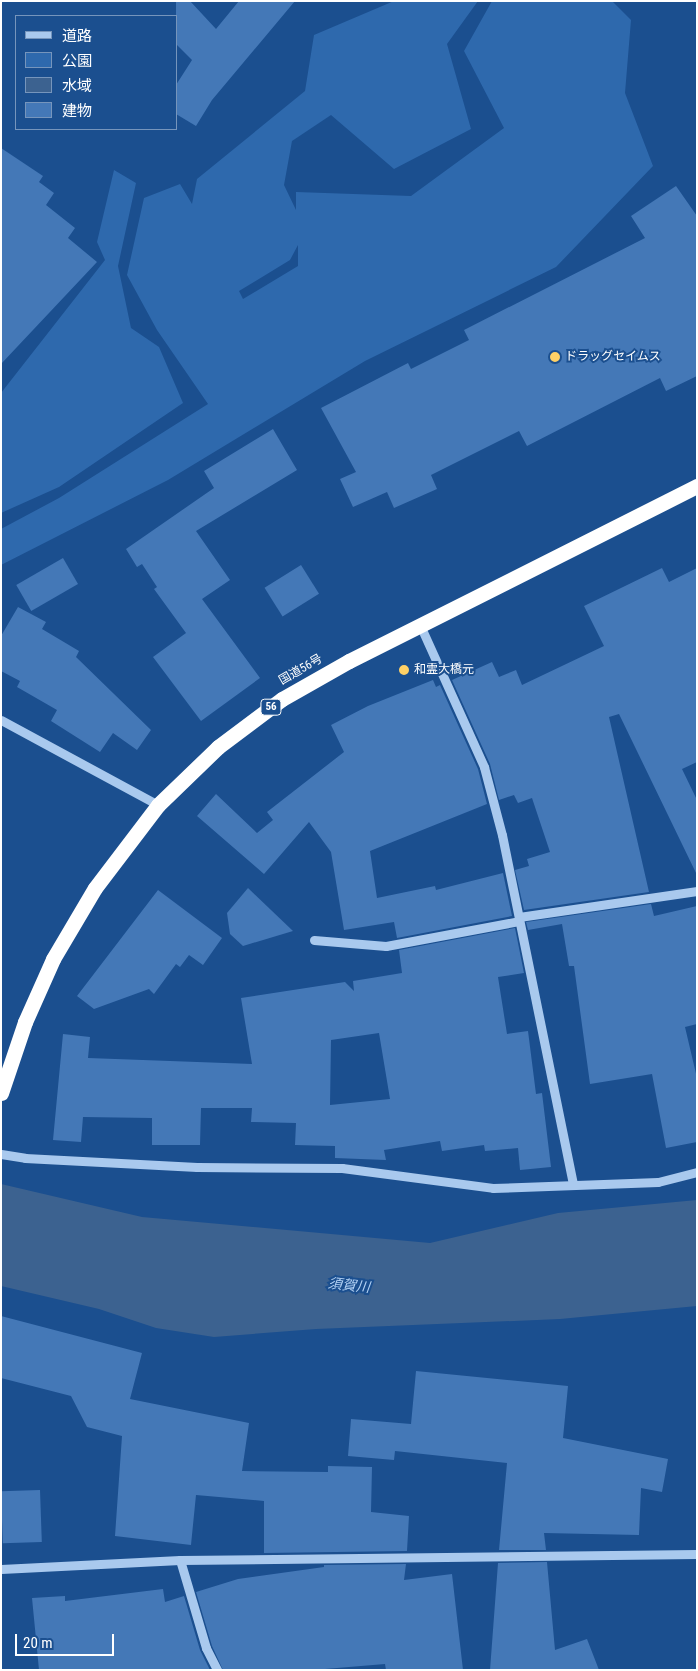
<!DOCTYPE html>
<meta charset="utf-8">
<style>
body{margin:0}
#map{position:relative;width:698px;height:1671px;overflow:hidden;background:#1b4f8f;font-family:"Roboto Condensed","Noto Sans JP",sans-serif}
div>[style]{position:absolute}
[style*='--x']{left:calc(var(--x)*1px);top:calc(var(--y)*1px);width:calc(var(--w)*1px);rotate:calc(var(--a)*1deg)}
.green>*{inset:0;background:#2e69ad}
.water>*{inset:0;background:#3c6290}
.building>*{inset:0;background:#4478b7;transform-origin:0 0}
.minor>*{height:9px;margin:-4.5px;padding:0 4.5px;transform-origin:4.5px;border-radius:4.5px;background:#a9c9ee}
.highway>*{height:15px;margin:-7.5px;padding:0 7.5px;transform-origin:7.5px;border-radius:7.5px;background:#fff}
.dots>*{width:14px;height:14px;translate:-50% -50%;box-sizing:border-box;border:2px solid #1b4f8f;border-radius:50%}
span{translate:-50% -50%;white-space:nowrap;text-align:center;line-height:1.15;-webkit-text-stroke:4px #1b4f8f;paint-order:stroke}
.shield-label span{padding:1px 4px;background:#1b4f8f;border:1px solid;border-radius:4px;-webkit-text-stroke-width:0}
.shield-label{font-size:11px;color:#fff;font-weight:700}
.poi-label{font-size:12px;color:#fff}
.left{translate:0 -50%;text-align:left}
.street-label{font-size:12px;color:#fff}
.water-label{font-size:14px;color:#b5d3f5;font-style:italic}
.frame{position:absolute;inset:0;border:2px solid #fff;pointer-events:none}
.legend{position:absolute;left:15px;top:15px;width:162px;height:115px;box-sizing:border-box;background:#1b4f8f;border:1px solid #7695bc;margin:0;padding:6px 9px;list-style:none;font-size:15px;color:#fff}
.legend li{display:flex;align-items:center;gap:10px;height:25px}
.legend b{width:25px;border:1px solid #7695bc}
.scale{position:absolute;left:15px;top:1634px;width:99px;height:22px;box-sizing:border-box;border:2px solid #fff;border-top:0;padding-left:6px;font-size:15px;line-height:18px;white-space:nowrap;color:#fff;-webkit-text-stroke:4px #1b4f8f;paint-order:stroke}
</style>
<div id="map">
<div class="green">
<i style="clip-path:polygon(evenodd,394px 1px,478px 1px,447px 44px,471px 129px,394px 169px,331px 115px,292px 141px,284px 185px,296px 210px,296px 192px,411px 196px,504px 128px,464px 51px,492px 1px,612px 1px,631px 20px,625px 93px,653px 166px,556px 267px,365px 361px,168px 480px,1px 565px,1px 529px,59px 498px,208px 404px,157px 330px,127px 275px,144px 198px,180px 184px,192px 204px,197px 179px,305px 91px,314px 35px,394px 1px,298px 245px,298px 266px,243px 299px,239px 291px,290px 260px,298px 245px)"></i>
<i style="clip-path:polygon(114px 170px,136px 183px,118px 266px,131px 328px,159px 347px,183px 403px,59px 487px,1px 513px,1px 393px,105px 260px,97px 242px)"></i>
</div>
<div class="water">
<i style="clip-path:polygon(1px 1184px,142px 1217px,430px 1243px,558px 1213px,697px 1200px,697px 1306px,560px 1319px,316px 1329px,214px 1337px,156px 1328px,99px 1309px,1px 1286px)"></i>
</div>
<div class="building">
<i style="clip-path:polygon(176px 1px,190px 1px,216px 29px,239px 1px,295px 1px,212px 100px,196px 126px,176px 114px,176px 85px,192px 60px,176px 44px)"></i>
<i style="clip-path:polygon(1px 148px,43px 176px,39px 182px,54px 193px,46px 205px,75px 228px,68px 238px,97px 262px,1px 364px)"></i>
<i style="clip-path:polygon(676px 186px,697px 216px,697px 376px,666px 391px,660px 378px,527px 446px,519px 431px,431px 475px,437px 489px,394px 508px,387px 492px,353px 507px,340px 479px,356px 472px,321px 408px,408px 363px,411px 369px,469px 340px,464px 330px,645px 238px,631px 216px)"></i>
<i style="clip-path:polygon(273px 429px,297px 470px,196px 531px,230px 580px,202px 599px,260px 678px,201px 721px,153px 657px,186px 633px,154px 589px,157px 587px,142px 564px,137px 567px,126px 549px,214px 488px,204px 471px)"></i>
<i style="left:63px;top:558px;width:30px;height:54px;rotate:60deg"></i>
<i style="left:301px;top:565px;width:34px;height:43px;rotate:58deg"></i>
<i style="clip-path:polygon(662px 568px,669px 582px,697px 568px,697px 762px,682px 769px,697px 800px,697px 875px,619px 714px,609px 717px,649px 892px,524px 910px,515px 870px,529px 866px,527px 859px,550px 852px,532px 798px,518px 803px,514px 795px,499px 800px,490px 764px,452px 680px,492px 662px,499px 677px,516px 670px,522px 685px,604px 646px,584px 606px)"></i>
<i style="clip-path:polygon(18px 607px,46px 622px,42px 629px,79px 651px,76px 657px,151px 730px,137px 750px,113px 733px,100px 752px,51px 721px,57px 710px,17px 687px,20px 681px,1px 671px,1px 636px)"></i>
<i style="clip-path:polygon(433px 680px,436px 687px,440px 685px,478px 769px,487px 804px,370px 851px,377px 898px,435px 886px,436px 890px,503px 873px,512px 916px,397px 938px,394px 922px,344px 930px,331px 852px,309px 822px,264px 874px,197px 816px,216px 794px,257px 833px,273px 820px,267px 812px,344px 752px,331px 725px,368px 706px)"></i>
<i style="clip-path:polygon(248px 888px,293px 931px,243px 946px,230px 934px,227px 913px)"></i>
<i style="clip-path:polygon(158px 890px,222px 938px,203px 965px,189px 955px,180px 967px,176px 964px,154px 994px,149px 989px,94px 1009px,77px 996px)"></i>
<i style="clip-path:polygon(651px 904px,654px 916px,697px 906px,697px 1024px,685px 1027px,697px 1078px,697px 1142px,666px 1148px,652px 1074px,590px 1084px,574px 966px,569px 966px,562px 924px,528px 930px,526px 922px)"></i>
<i style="clip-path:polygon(evenodd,515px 928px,524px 973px,498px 977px,507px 1034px,528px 1031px,536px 1094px,542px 1093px,551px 1167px,520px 1170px,518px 1148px,485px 1151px,484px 1145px,442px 1151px,440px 1141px,384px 1150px,386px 1160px,335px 1158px,335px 1146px,295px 1145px,296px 1123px,251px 1122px,252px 1108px,201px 1108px,200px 1145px,152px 1145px,152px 1118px,83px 1117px,81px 1142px,53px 1140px,63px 1034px,90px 1037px,88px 1058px,252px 1064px,241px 998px,345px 982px,354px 991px,353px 981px,402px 973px,399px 950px,515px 928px,379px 1033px,390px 1099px,330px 1105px,331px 1040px,379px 1033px)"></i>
<i style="clip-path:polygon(1px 1316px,142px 1353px,130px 1399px,249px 1423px,242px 1471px,328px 1472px,328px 1466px,372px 1467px,371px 1512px,409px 1516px,407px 1551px,264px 1553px,264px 1501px,196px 1495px,191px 1545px,115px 1536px,122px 1436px,87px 1427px,71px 1396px,1px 1378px)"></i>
<i style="clip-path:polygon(416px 1371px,568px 1386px,563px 1438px,668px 1459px,662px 1492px,641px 1488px,639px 1535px,544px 1533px,546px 1550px,499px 1550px,507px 1463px,395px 1451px,394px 1460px,348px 1456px,351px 1419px,411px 1424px)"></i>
<i style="left:40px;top:1490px;width:52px;height:39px;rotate:88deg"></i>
<i style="clip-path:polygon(547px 1562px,555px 1650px,587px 1639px,599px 1670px,490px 1670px,498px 1563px)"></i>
<i style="clip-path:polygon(406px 1564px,404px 1580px,452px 1574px,463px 1670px,386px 1670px,385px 1664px,313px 1670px,223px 1670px,212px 1646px,196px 1592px,238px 1579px,324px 1567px,324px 1565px)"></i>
<i style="clip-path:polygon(163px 1589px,165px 1602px,184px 1596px,200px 1650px,210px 1670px,39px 1670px,32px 1598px,65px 1596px,65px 1601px)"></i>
</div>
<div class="minor">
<i style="--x:420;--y:625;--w:156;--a:65.7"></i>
<i style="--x:484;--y:767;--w:70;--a:75.2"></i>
<i style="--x:502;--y:835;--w:356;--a:78.5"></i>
<i style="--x:1;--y:720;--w:179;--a:28.4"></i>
<i style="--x:519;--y:917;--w:180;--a:-8.3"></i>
<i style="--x:314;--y:940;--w:72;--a:4.8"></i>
<i style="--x:386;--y:946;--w:135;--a:-10.6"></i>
<i style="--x:1;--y:1154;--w:24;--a:9"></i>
<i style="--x:25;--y:1158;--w:172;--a:3"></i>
<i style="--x:197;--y:1167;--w:145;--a:0.4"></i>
<i style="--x:342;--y:1168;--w:152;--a:7.5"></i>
<i style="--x:493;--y:1188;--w:165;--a:-2.1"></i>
<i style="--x:658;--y:1182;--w:40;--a:-14.4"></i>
<i style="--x:180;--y:1560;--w:92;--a:73.5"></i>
<i style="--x:206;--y:1648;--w:25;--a:63"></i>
<i style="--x:1;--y:1569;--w:179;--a:-2.9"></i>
<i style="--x:180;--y:1560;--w:517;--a:-0.66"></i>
</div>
<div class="highway">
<i style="--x:1;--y:1093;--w:75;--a:-71.3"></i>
<i style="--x:25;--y:1022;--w:69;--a:-66"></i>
<i style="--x:53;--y:959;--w:82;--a:-59.4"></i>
<i style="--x:95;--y:888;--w:104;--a:-52.8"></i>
<i style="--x:158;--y:805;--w:83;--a:-44"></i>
<i style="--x:218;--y:747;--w:80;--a:-36.9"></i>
<i style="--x:282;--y:699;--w:77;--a:-29.6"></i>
<i style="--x:349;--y:661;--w:390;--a:-26.7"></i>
</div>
<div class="dots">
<i style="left:555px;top:357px;background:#ffd166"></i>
<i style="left:404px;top:670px;background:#ffd166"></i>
</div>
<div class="shield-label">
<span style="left:271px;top:707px">56</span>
</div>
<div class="poi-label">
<span class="left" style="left:565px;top:357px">ドラッグセイムス</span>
<span class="left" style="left:414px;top:670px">和霊大橋元</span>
</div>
<div class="street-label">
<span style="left:301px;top:670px;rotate:-30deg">国道56号</span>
</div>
<div class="water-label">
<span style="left:349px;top:1285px;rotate:6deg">須賀川</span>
</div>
<div class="frame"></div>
<ul class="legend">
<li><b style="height:6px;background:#a9c9ee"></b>道路</li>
<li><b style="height:14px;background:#2e69ad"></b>公園</li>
<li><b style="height:14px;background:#3c6290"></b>水域</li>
<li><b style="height:14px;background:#4478b7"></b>建物</li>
</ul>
<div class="scale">20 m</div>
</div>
